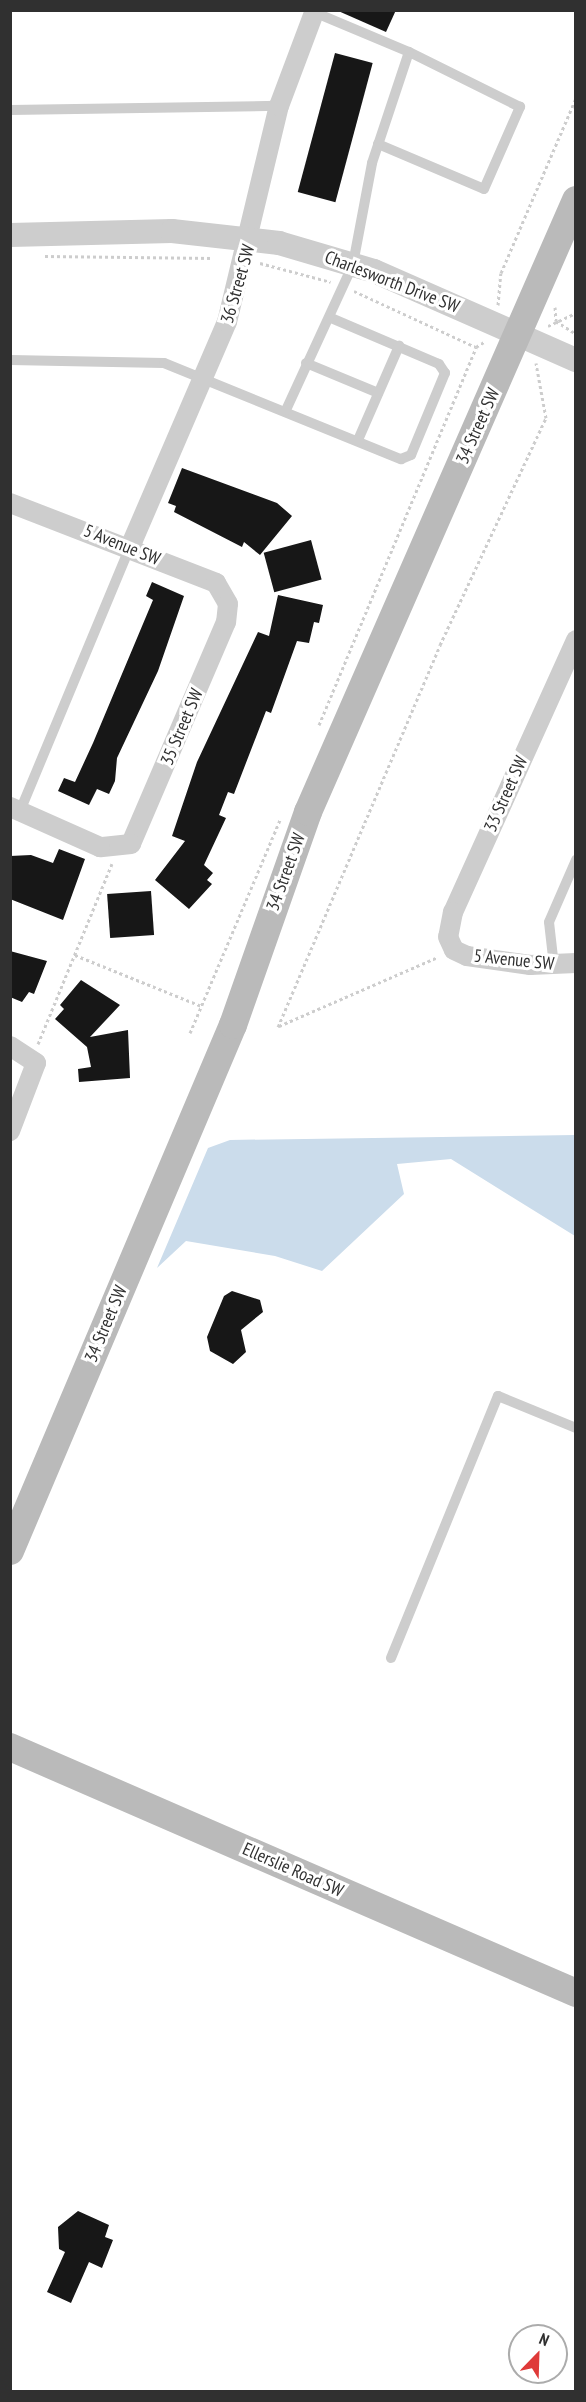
<!DOCTYPE html>
<style>
body{margin:0}
#map{position:relative;width:586px;height:2402px;overflow:hidden;background:#fff;font-family:"PT Sans Narrow",sans-serif}
div>[style]{position:absolute}
[style*='--x']{left:calc(var(--x)*1px);top:calc(var(--y)*1px);width:calc(var(--w)*1px);rotate:calc(var(--a)*1deg)}
.water>*{inset:0;background:#cbdceb}
.building>*{inset:0;background:#171717;transform-origin:0 0}
.path>*{height:3px;margin-top:-1.5px;transform-origin:0;background:repeating-linear-gradient(90deg,#cdcdcd 0 3px,transparent 0 6px)}
.service>*{height:10px;margin:-5px;padding:0 5px;transform-origin:5px;border-radius:5px;background:#cdcdcd}
.minor>*{height:20px;margin:-10px;padding:0 10px;transform-origin:10px;border-radius:10px;background:#cdcdcd}
.tertiary>*{height:24px;margin:-12px;padding:0 12px;transform-origin:12px;border-radius:12px;background:#cdcdcd}
.secondary>*{height:28px;margin:-14px;padding:0 14px;transform-origin:14px;border-radius:14px;background:#bababa}
span{translate:-50% -50%;white-space:nowrap;text-align:center;line-height:1.15;-webkit-text-stroke:6px #fff;paint-order:stroke}
.street-label{font-size:18px;color:#303030}
.frame{position:absolute;inset:0;border:12px solid #303030;pointer-events:none}
.north{position:absolute;left:508px;top:2324px;width:60px;height:60px;box-sizing:border-box;background:#fff;border:2px solid #acacac;border-radius:50%;rotate:23deg;font-size:16px;font-weight:700;line-height:24px;text-align:center;color:#303030}
.north::after{content:'';display:block;margin:auto;width:21px;height:27px;background:#df3a39;clip-path:polygon(50% 0,100% 100%,50% 72%,0 100%)}
</style>
<div id="map">
<div class="water">
<i style="clip-path:polygon(575px 1135px,575px 1236px,451px 1159px,397px 1164px,404px 1194px,322px 1271px,275px 1256px,186px 1241px,157px 1268px,208px 1148px,230px 1140px)"></i>
</div>
<div class="building">
<i style="clip-path:polygon(336px 10px,396px 10px,386px 32px)"></i>
<i style="left:335px;top:53px;width:39px;height:144px;rotate:15deg"></i>
<i style="clip-path:polygon(182px 468px,277px 503px,292px 516px,260px 555px,244px 542px,242px 547px,174px 512px,176px 506px,168px 503px)"></i>
<i style="left:311px;top:540px;width:41px;height:49px;rotate:75deg"></i>
<i style="clip-path:polygon(152px 582px,184px 596px,158px 671px,117px 758px,115px 781px,109px 794px,97px 789px,89px 805px,58px 791px,64px 778px,75px 782px,93px 743px,153px 600px,146px 596px)"></i>
<i style="clip-path:polygon(278px 595px,323px 605px,319px 623px,314px 622px,309px 643px,297px 641px,271px 713px,266px 711px,234px 794px,228px 792px,219px 815px,226px 818px,204px 865px,213px 873px,207px 880px,212px 884px,189px 909px,155px 880px,185px 841px,172px 836px,197px 762px,258px 632px,269px 636px)"></i>
<i style="clip-path:polygon(59px 849px,85px 859px,63px 920px,10px 899px,10px 856px,31px 855px,53px 863px)"></i>
<i style="left:151px;top:891px;width:44px;height:44px;rotate:86deg"></i>
<i style="clip-path:polygon(10px 951px,47px 961px,34px 994px,29px 992px,22px 1002px,10px 997px)"></i>
<i style="clip-path:polygon(81px 980px,120px 1005px,90px 1037px,128px 1030px,130px 1078px,79px 1082px,78px 1069px,91px 1067px,87px 1047px,55px 1019px,64px 1009px,60px 1005px)"></i>
<i style="clip-path:polygon(232px 1291px,260px 1300px,263px 1312px,241px 1330px,246px 1352px,233px 1364px,210px 1351px,207px 1337px,224px 1296px)"></i>
<i style="clip-path:polygon(78px 2211px,109px 2225px,105px 2237px,113px 2240px,102px 2268px,89px 2262px,71px 2303px,47px 2292px,65px 2252px,59px 2249px,58px 2227px)"></i>
</div>
<div class="path">
<i style="--x:45;--y:256;--w:168;--a:0.7"></i>
<i style="--x:260;--y:263;--w:73;--a:15"></i>
<i style="--x:354;--y:291;--w:134;--a:24.7"></i>
<i style="--x:498;--y:305;--w:32;--a:-85"></i>
<i style="--x:501;--y:273;--w:190;--a:-66.8"></i>
<i style="--x:555;--y:307;--w:14;--a:86"></i>
<i style="--x:556;--y:321;--w:24;--a:33"></i>
<i style="--x:548;--y:326;--w:31;--a:-25"></i>
<i style="--x:319;--y:725;--w:409;--a:-67.4"></i>
<i style="--x:476;--y:347;--w:9;--a:-32"></i>
<i style="--x:75;--y:955;--w:136;--a:22"></i>
<i style="--x:279;--y:1026;--w:173;--a:-23.5"></i>
<i style="--x:278;--y:1027;--w:415;--a:-67"></i>
<i style="--x:440;--y:645;--w:251;--a:-65"></i>
<i style="--x:546;--y:418;--w:56;--a:-100.3"></i>
<i style="--x:190;--y:1033;--w:231;--a:-67.1"></i>
<i style="--x:38;--y:1044;--w:195;--a:-67.7"></i>
</div>
<div class="service">
<i style="--x:10;--y:110;--w:269;--a:-0.9"></i>
<i style="--x:378;--y:144;--w:115;--a:23"></i>
<i style="--x:484;--y:189;--w:90;--a:-66.3"></i>
<i style="--x:520;--y:107;--w:124;--a:-153.6"></i>
<i style="--x:10;--y:360;--w:154;--a:1.1"></i>
<i style="--x:164;--y:363;--w:256;--a:22.1"></i>
<i style="--x:401;--y:459;--w:11;--a:-22"></i>
<i style="--x:411;--y:455;--w:89;--a:-67.5"></i>
<i style="--x:445;--y:373;--w:11;--a:-124"></i>
<i style="--x:439;--y:364;--w:117;--a:-156.9"></i>
<i style="--x:306;--y:363;--w:78;--a:22.6"></i>
<i style="--x:286;--y:410;--w:161;--a:-65.3"></i>
<i style="--x:353;--y:264;--w:103;--a:-79.3"></i>
<i style="--x:372;--y:163;--w:117;--a:-71.6"></i>
<i style="--x:409;--y:52;--w:103;--a:-157.2"></i>
<i style="--x:358;--y:440;--w:103;--a:-66.4"></i>
<i style="--x:20;--y:811;--w:286;--a:-67.4"></i>
<i style="--x:554;--y:966;--w:44;--a:-96.5"></i>
<i style="--x:549;--y:922;--w:68;--a:-66.5"></i>
<i style="--x:391;--y:1658;--w:283;--a:-67.8"></i>
<i style="--x:498;--y:1396;--w:84;--a:22.3"></i>
</div>
<div class="minor">
<i style="--x:10;--y:503;--w:221;--a:21.2"></i>
<i style="--x:216;--y:583;--w:24;--a:60"></i>
<i style="--x:228;--y:604;--w:18;--a:96"></i>
<i style="--x:226;--y:622;--w:241;--a:113.2"></i>
<i style="--x:131;--y:844;--w:31;--a:174"></i>
<i style="--x:100;--y:847;--w:98;--a:-156"></i>
<i style="--x:130;--y:547;--w:245;--a:-66.7"></i>
<i style="--x:227;--y:322;--w:222;--a:-76.5"></i>
<i style="--x:279;--y:106;--w:103;--a:-69.4"></i>
<i style="--x:576;--y:640;--w:299;--a:114.3"></i>
<i style="--x:453;--y:912;--w:25;--a:101"></i>
<i style="--x:448;--y:937;--w:14;--a:65"></i>
<i style="--x:454;--y:950;--w:14;--a:25"></i>
<i style="--x:467;--y:956;--w:64;--a:8.1"></i>
<i style="--x:530;--y:965;--w:46;--a:-2.5"></i>
<i style="--x:10;--y:1046;--w:31;--a:33"></i>
<i style="--x:36;--y:1063;--w:73;--a:110.9"></i>
</div>
<div class="tertiary">
<i style="--x:10;--y:235;--w:162;--a:-1.4"></i>
<i style="--x:172;--y:231;--w:108;--a:6.4"></i>
<i style="--x:279;--y:243;--w:99;--a:16.4"></i>
<i style="--x:374;--y:271;--w:221;--a:23.8"></i>
</div>
<div class="secondary">
<i style="--x:10;--y:1551;--w:571;--a:-67.03"></i>
<i style="--x:233;--y:1025;--w:226;--a:-70.6"></i>
<i style="--x:308;--y:812;--w:668;--a:-66.35"></i>
<i style="--x:10;--y:1747;--w:617;--a:23.49"></i>
</div>
<div class="street-label">
<span style="left:392px;top:282px;rotate:21deg">Charlesworth Drive SW</span>
<span style="left:238px;top:284px;rotate:-74deg">36 Street SW</span>
<span style="left:478px;top:426px;rotate:-66deg">34 Street SW</span>
<span style="left:122px;top:545px;rotate:22deg">5 Avenue SW</span>
<span style="left:182px;top:727px;rotate:-67deg">35 Street SW</span>
<span style="left:506px;top:794px;rotate:-66deg">33 Street SW</span>
<span style="left:286px;top:872px;rotate:-70deg">34 Street SW</span>
<span style="left:514px;top:960px;rotate:6deg">5 Avenue SW</span>
<span style="left:106px;top:1324px;rotate:-67deg">34 Street SW</span>
<span style="left:293px;top:1870px;rotate:24deg">Ellerslie Road SW</span>
</div>
<div class="frame"></div>
<div class="north">N</div>
</div>
